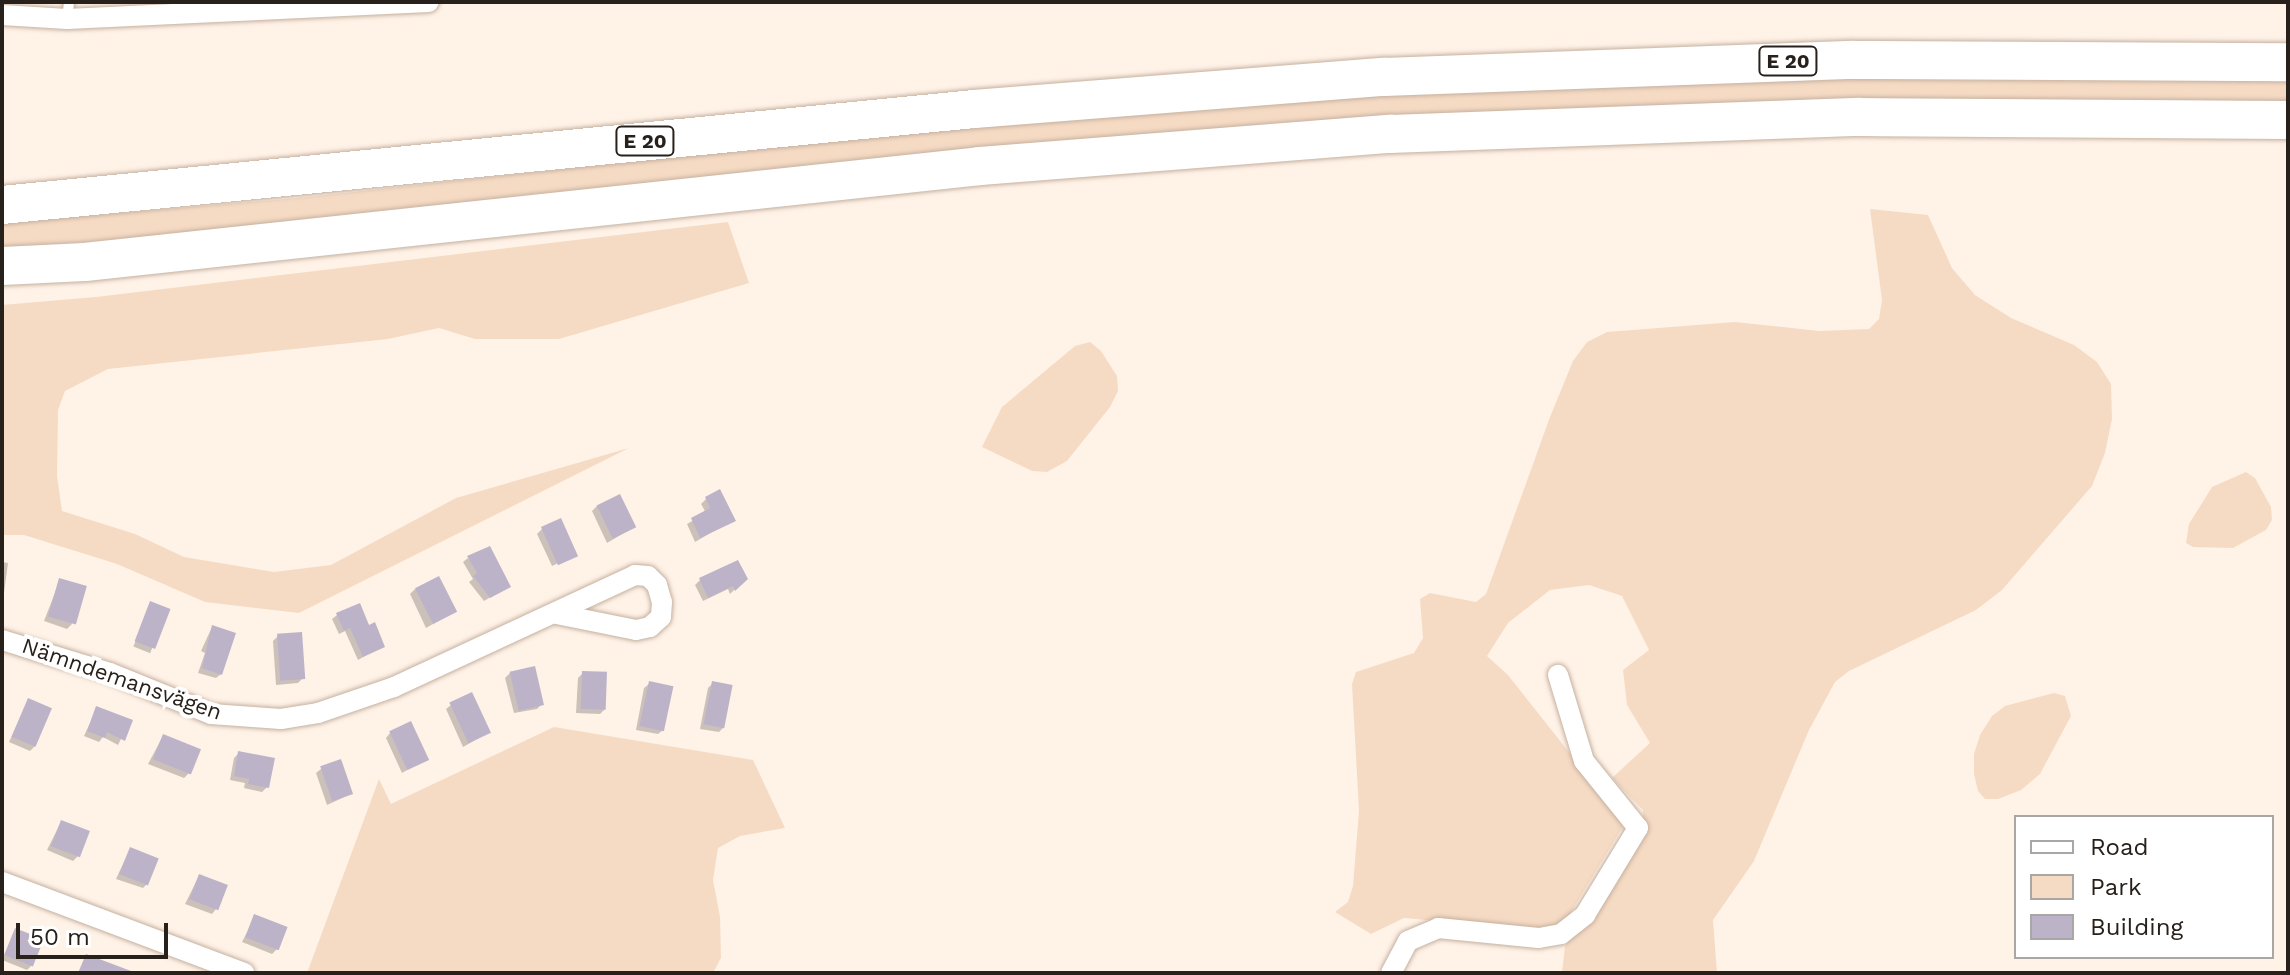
<!DOCTYPE html>
<meta charset="utf-8">
<style>
body{margin:0}
#map{position:relative;width:2290px;height:975px;overflow:hidden;background:#fff2e7;font-family:"Work Sans",sans-serif}
div>[style]{position:absolute}
[style*='--x']{left:calc(var(--x)*1px);top:calc(var(--y)*1px);width:calc(var(--w)*1px);rotate:calc(var(--a)*1deg)}
.green>*{inset:0;background:#f6dbc4}
.shadow>*{inset:0;background:#0003;transform-origin:0 0}
.building>*{inset:0;background:#bdb3c9;transform-origin:0 0}
.roads{filter:drop-shadow(0 0 2px #c5b1a0) drop-shadow(0 0 2px #c5b1a0)}
.lane>*{height:10px;margin:-5px;padding:0 5px;transform-origin:5px;border-radius:5px;background:#fff}
.street>*{height:20px;margin:-10px;padding:0 10px;transform-origin:10px;border-radius:10px;background:#fff}
.highway>*{height:38px;margin:-19px;padding:0 19px;transform-origin:19px;border-radius:19px;background:#fff}
span{translate:-50% -50%;white-space:nowrap;text-align:center;line-height:1.15;-webkit-text-stroke:8px #fff;paint-order:stroke}
.shield-label span{padding:2px 6px;background:#fff;border:2px solid;border-radius:6px;-webkit-text-stroke-width:0}
.shield-label{font-size:20px;color:#28201a;font-weight:700}
.street-label{font-size:22px;color:#28201a}
.frame{position:absolute;inset:0;border:4px solid #28201a;pointer-events:none}
.legend{position:absolute;left:2014px;top:815px;width:260px;height:144px;box-sizing:border-box;background:#fff;border:2px solid #a9a6a3;margin:0;padding:10px 14px;list-style:none;font-size:24px;color:#28201a}
.legend li{display:flex;align-items:center;gap:16px;height:40px}
.legend b{width:40px;border:2px solid #a9a6a3}
.scale{position:absolute;left:16px;top:923px;width:152px;height:36px;box-sizing:border-box;border:4px solid #28201a;border-top:0;padding-left:10px;font-size:24px;line-height:28px;white-space:nowrap;color:#28201a;-webkit-text-stroke:6px #fff;paint-order:stroke}
</style>
<div id="map">
<div class="green">
<i style="clip-path:polygon(1888px 75px,2288px 80px,2288px 107px,1784px 103px,2px 249px,2px 223px,298px 198px,964px 126px,1389px 92px)"></i>
<i style="clip-path:polygon(1870px 209px,1928px 215px,1952px 268px,1975px 295px,2011px 318px,2074px 345px,2097px 362px,2111px 384px,2112px 419px,2105px 453px,2092px 486px,2002px 590px,1976px 610px,1849px 671px,1835px 682px,1809px 730px,1754px 861px,1713px 920px,1717px 973px,1562px 973px,1565px 946px,1643px 829px,1643px 810px,1612px 778px,1650px 743px,1627px 705px,1623px 670px,1649px 650px,1622px 596px,1589px 585px,1550px 590px,1508px 623px,1487px 656px,1508px 675px,1625px 823px,1565px 922px,1540px 930px,1404px 918px,1371px 934px,1335px 912px,1348px 902px,1353px 886px,1359px 811px,1352px 684px,1356px 672px,1414px 653px,1423px 638px,1420px 599px,1430px 593px,1476px 602px,1486px 594px,1550px 417px,1573px 361px,1587px 342px,1607px 332px,1735px 322px,1819px 331px,1869px 329px,1879px 319px,1882px 300px)"></i>
<i style="clip-path:polygon(728px 222px,749px 283px,559px 339px,475px 339px,439px 328px,388px 339px,108px 369px,65px 391px,58px 410px,57px 476px,62px 511px,135px 534px,184px 557px,274px 572px,331px 565px,456px 498px,629px 448px,299px 613px,205px 602px,117px 564px,24px 535px,2px 535px,2px 305px,96px 297px)"></i>
<i style="clip-path:polygon(1090px 342px,1101px 351px,1117px 376px,1118px 391px,1110px 407px,1067px 461px,1047px 472px,1032px 471px,982px 447px,1002px 407px,1075px 346px)"></i>
<i style="clip-path:polygon(2246px 472px,2255px 478px,2271px 507px,2272px 520px,2266px 530px,2233px 548px,2193px 547px,2186px 543px,2189px 524px,2212px 487px)"></i>
<i style="clip-path:polygon(2054px 693px,2065px 696px,2071px 716px,2040px 774px,2021px 790px,1998px 799px,1985px 799px,1978px 791px,1974px 774px,1974px 754px,1980px 735px,1992px 716px,2005px 706px)"></i>
<i style="clip-path:polygon(554px 727px,753px 760px,785px 828px,740px 836px,718px 848px,713px 880px,720px 917px,721px 958px,713px 973px,307px 973px,379px 779px,391px 804px)"></i>
</div>
<div class="shadow">
<i style="clip-path:polygon(706px 499px,733px 520px,695px 542px,687px 524px,706px 513px,701px 504px)"></i>
<i style="clip-path:polygon(597px 506px,634px 527px,607px 543px,592px 511px)"></i>
<i style="clip-path:polygon(542px 529px,573px 556px,552px 566px,537px 534px)"></i>
<i style="clip-path:polygon(468px 558px,508px 587px,484px 601px,469px 582px,473px 579px,463px 562px)"></i>
<i style="clip-path:polygon(2px 562px,8px 563px,2px 608px)"></i>
<i style="clip-path:polygon(745px 579px,730px 594px,728px 589px,703px 601px,695px 585px,700px 580px)"></i>
<i style="clip-path:polygon(60px 580px,72px 624px,67px 629px,44px 621px)"></i>
<i style="clip-path:polygon(415px 589px,454px 612px,426px 628px,410px 594px)"></i>
<i style="left:151px;top:603px;width:18px;height:47px;rotate:22deg"></i>
<i style="clip-path:polygon(337px 615px,368px 627px,383px 646px,358px 660px,345px 631px,339px 634px,332px 619px)"></i>
<i style="clip-path:polygon(212px 627px,221px 674px,216px 678px,198px 673px,205px 653px,201px 651px)"></i>
<i style="clip-path:polygon(278px 636px,303px 678px,298px 683px,276px 685px,273px 641px)"></i>
<i style="clip-path:polygon(510px 673px,542px 704px,537px 709px,514px 713px,505px 678px)"></i>
<i style="clip-path:polygon(583px 673px,605px 709px,600px 714px,576px 713px,578px 678px)"></i>
<i style="clip-path:polygon(713px 683px,724px 727px,719px 732px,700px 729px,708px 688px)"></i>
<i style="clip-path:polygon(649px 684px,663px 730px,658px 734px,636px 730px,644px 688px)"></i>
<i style="clip-path:polygon(28px 700px,35px 746px,30px 751px,9px 742px)"></i>
<i style="clip-path:polygon(451px 705px,488px 733px,463px 747px,446px 709px)"></i>
<i style="clip-path:polygon(97px 708px,130px 721px,118px 745px,103px 737px,99px 742px,84px 736px)"></i>
<i style="clip-path:polygon(390px 733px,426px 759px,402px 773px,386px 738px)"></i>
<i style="clip-path:polygon(163px 736px,189px 773px,184px 778px,148px 764px)"></i>
<i style="clip-path:polygon(239px 753px,267px 787px,262px 792px,244px 788px,245px 783px,230px 780px,234px 758px)"></i>
<i style="clip-path:polygon(321px 769px,351px 794px,327px 805px,316px 773px)"></i>
<i style="clip-path:polygon(61px 822px,78px 856px,73px 861px,47px 850px)"></i>
<i style="clip-path:polygon(130px 849px,148px 883px,143px 888px,116px 879px)"></i>
<i style="clip-path:polygon(199px 876px,216px 909px,212px 914px,185px 904px)"></i>
<i style="clip-path:polygon(255px 917px,277px 949px,272px 954px,242px 942px)"></i>
<i style="clip-path:polygon(16px 931px,32px 965px,27px 970px,2px 960px)"></i>
</div>
<div class="building">
<i style="clip-path:polygon(720px 489px,736px 521px,700px 538px,691px 518px,710px 508px,705px 497px)"></i>
<i style="left:620px;top:494px;width:37px;height:26px;rotate:64deg"></i>
<i style="left:561px;top:518px;width:42px;height:22px;rotate:66deg"></i>
<i style="clip-path:polygon(490px 546px,511px 587px,490px 598px,473px 576px,477px 573px,467px 556px)"></i>
<i style="clip-path:polygon(738px 560px,748px 579px,735px 591px,733px 586px,708px 598px,699px 578px)"></i>
<i style="left:439px;top:576px;width:40px;height:27px;rotate:63deg"></i>
<i style="left:59px;top:578px;width:29px;height:40px;rotate:16deg"></i>
<i style="left:150px;top:601px;width:22px;height:43px;rotate:21deg"></i>
<i style="clip-path:polygon(360px 603px,369px 625px,375px 622px,385px 647px,363px 657px,350px 628px,344px 631px,336px 613px)"></i>
<i style="clip-path:polygon(212px 625px,236px 633px,222px 675px,202px 668px)"></i>
<i style="left:302px;top:632px;width:47px;height:25px;rotate:86deg"></i>
<i style="left:535px;top:666px;width:40px;height:26px;rotate:77deg"></i>
<i style="left:582px;top:671px;width:25px;height:38px;rotate:2deg"></i>
<i style="left:649px;top:681px;width:25px;height:46px;rotate:12deg"></i>
<i style="left:712px;top:681px;width:21px;height:44px;rotate:11deg"></i>
<i style="left:472px;top:692px;width:45px;height:25px;rotate:65deg"></i>
<i style="left:28px;top:698px;width:26px;height:42px;rotate:23deg"></i>
<i style="clip-path:polygon(96px 706px,133px 720px,125px 741px,107px 732px,105px 738px,87px 731px)"></i>
<i style="left:411px;top:721px;width:43px;height:24px;rotate:65deg"></i>
<i style="left:163px;top:734px;width:41px;height:27px;rotate:22deg"></i>
<i style="clip-path:polygon(238px 751px,275px 758px,269px 788px,248px 784px,249px 779px,234px 776px)"></i>
<i style="left:341px;top:759px;width:37px;height:22px;rotate:71deg"></i>
<i style="left:61px;top:820px;width:31px;height:28px;rotate:21deg"></i>
<i style="left:130px;top:847px;width:31px;height:29px;rotate:22deg"></i>
<i style="left:199px;top:874px;width:31px;height:27px;rotate:21deg"></i>
<i style="left:254px;top:914px;width:36px;height:25px;rotate:21deg"></i>
<i style="left:15px;top:928px;width:31px;height:29px;rotate:22deg"></i>
<i style="clip-path:polygon(86px 954px,131px 971px,131px 973px,78px 973px)"></i>
</div>
<div class="roads">
<div class="lane">
<i style="--x:67;--y:19;--w:17;--a:-83"></i>
</div>
<div class="street">
<i style="--x:2;--y:15;--w:65;--a:3.5"></i>
<i style="--x:67;--y:19;--w:362;--a:-2.7"></i>
<i style="--x:2;--y:640;--w:113;--a:17"></i>
<i style="--x:110;--y:673;--w:109;--a:22.1"></i>
<i style="--x:211;--y:714;--w:70;--a:4.1"></i>
<i style="--x:281;--y:719;--w:37;--a:-9"></i>
<i style="--x:318;--y:713;--w:80;--a:-18.9"></i>
<i style="--x:394;--y:687;--w:266;--a:-24.9"></i>
<i style="--x:635;--y:575;--w:13;--a:4"></i>
<i style="--x:648;--y:576;--w:13;--a:45"></i>
<i style="--x:657;--y:585;--w:18;--a:74"></i>
<i style="--x:662;--y:602;--w:15;--a:94"></i>
<i style="--x:661;--y:617;--w:15;--a:138"></i>
<i style="--x:650;--y:627;--w:14;--a:168"></i>
<i style="--x:636;--y:630;--w:81;--a:-168.6"></i>
<i style="--x:2;--y:882;--w:259;--a:20.6"></i>
<i style="--x:1391;--y:973;--w:36;--a:-62"></i>
<i style="--x:1408;--y:941;--w:33;--a:-23"></i>
<i style="--x:1438;--y:928;--w:101;--a:5.7"></i>
<i style="--x:1539;--y:938;--w:22;--a:-10"></i>
<i style="--x:1561;--y:934;--w:31;--a:-38"></i>
<i style="--x:1585;--y:915;--w:102;--a:-58.7"></i>
<i style="--x:1638;--y:828;--w:86;--a:-128.9"></i>
<i style="--x:1584;--y:761;--w:90;--a:-106.8"></i>
</div>
<div class="highway">
<i style="--x:2;--y:205;--w:977;--a:-5.64"></i>
<i style="--x:974;--y:109;--w:411;--a:-4.5"></i>
<i style="--x:1384;--y:77;--w:470;--a:-2.1"></i>
<i style="--x:1854;--y:60;--w:434;--a:0.3"></i>
<i style="--x:2;--y:266;--w:83;--a:-2.8"></i>
<i style="--x:85;--y:262;--w:900;--a:-6.12"></i>
<i style="--x:980;--y:166;--w:411;--a:-4.5"></i>
<i style="--x:1390;--y:134;--w:470;--a:-2.1"></i>
<i style="--x:1860;--y:117;--w:428;--a:0.4"></i>
</div>
</div>
<div class="shield-label">
<span style="left:1788px;top:61px">E 20</span>
<span style="left:645px;top:141px">E 20</span>
</div>
<div class="street-label">
<span style="left:122px;top:679px;rotate:19deg">Nämndemansvägen</span>
</div>
<div class="frame"></div>
<ul class="legend">
<li><b style="height:10px;background:#fff"></b>Road</li>
<li><b style="height:22px;background:#f6dbc4"></b>Park</li>
<li><b style="height:22px;background:#bdb3c9"></b>Building</li>
</ul>
<div class="scale">50 m</div>
</div>
